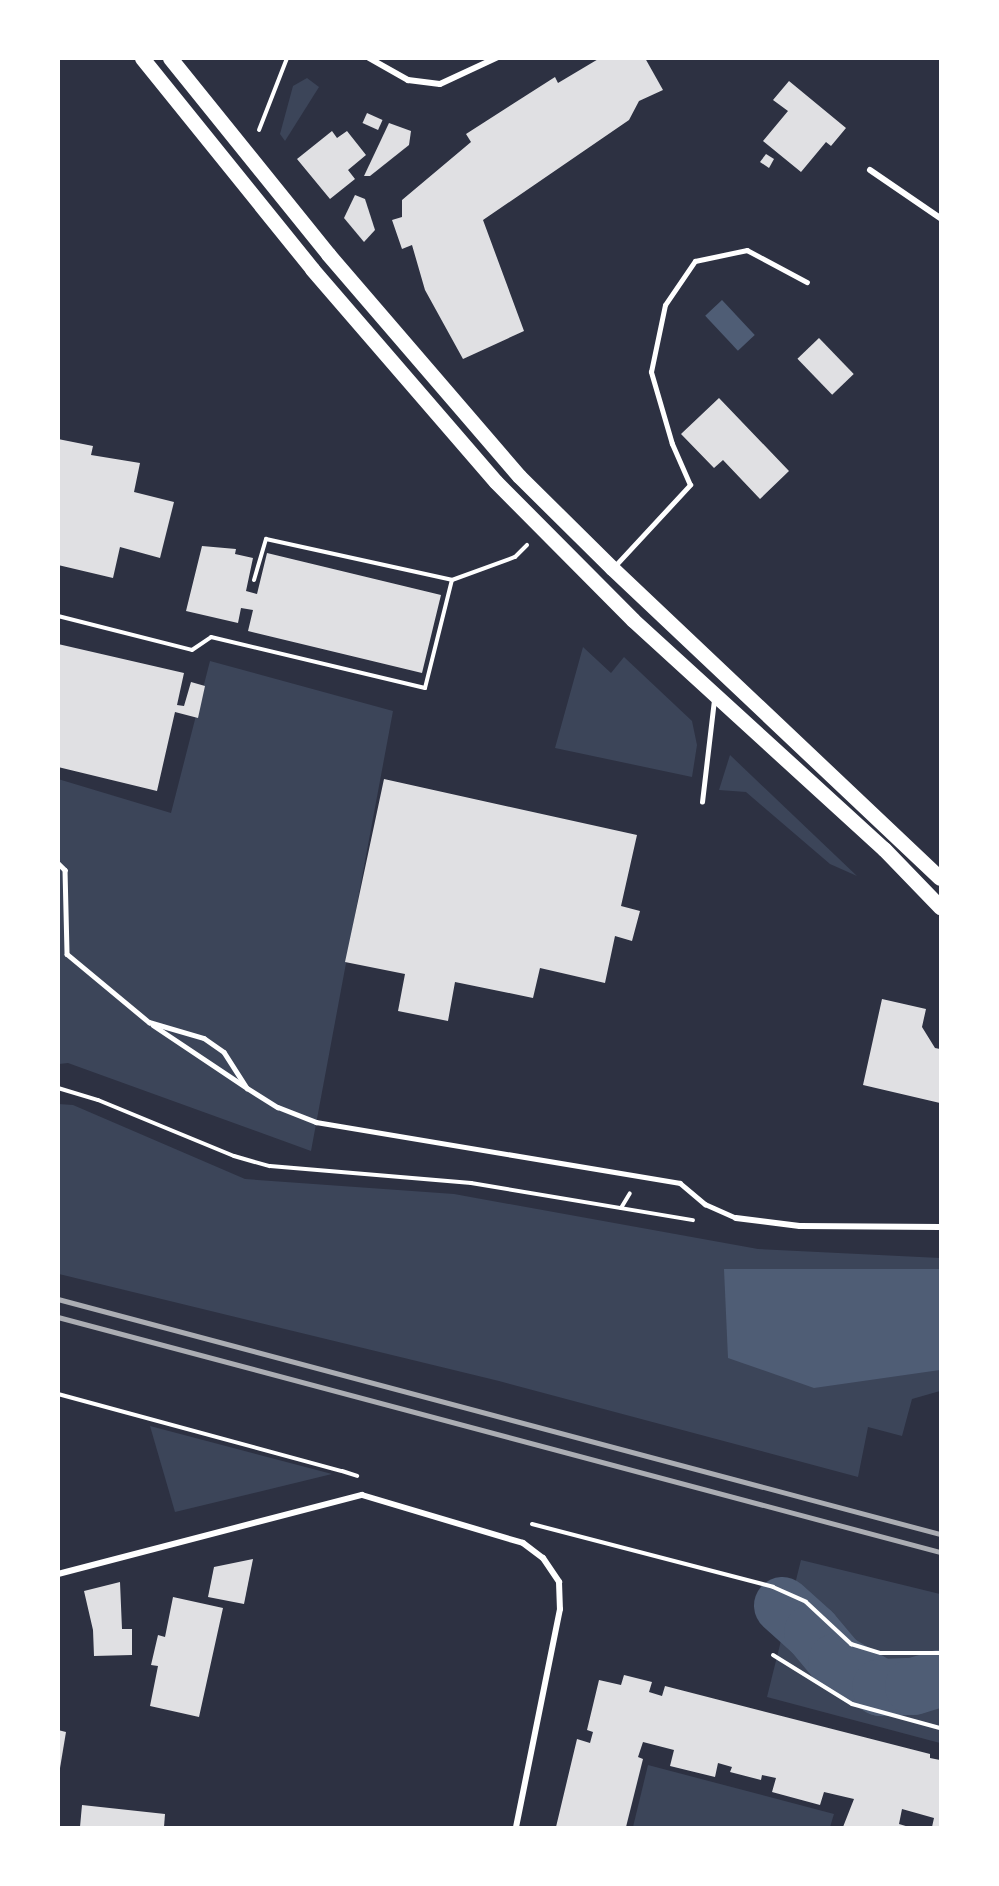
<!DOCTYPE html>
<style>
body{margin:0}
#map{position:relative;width:999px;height:1886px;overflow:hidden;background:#2d3142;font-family:"Playfair Display",serif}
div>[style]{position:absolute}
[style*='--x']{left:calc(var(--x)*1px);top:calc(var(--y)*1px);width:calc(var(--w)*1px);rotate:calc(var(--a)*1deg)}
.green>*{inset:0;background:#3c4559}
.water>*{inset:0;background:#4f5d75;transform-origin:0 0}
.river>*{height:57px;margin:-28.5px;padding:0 28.5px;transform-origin:28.5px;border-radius:28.5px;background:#4f5d75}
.building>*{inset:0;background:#e0e0e3;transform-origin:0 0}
.path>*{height:4px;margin:-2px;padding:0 2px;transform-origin:2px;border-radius:2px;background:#fff}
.service>*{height:4.5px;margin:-2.25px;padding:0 2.25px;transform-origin:2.25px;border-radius:2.25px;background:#fff}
.minor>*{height:6px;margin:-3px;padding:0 3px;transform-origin:3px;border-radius:3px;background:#fff}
.primary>*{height:15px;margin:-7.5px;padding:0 7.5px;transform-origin:7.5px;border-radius:7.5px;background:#fff}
.rail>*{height:4.5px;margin:-2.25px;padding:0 2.25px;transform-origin:2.25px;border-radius:2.25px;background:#abadb3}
span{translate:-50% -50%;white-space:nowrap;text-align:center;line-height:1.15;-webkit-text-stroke:4.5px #fff;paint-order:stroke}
.frame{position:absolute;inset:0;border:60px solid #fff;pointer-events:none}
</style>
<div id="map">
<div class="green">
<i style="clip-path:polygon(307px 78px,319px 87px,285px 141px,280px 134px,293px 86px)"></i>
<i style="clip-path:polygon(583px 647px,611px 673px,624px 657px,692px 721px,697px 745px,692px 777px,555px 748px)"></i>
<i style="clip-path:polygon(210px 661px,393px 711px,311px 1151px,68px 1063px,59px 1064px,58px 779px,171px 813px)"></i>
<i style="clip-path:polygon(730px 755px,857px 876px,830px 864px,746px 792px,719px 790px)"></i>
<i style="clip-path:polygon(58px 1104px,73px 1105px,245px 1179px,454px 1194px,758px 1249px,940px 1258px,940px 1391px,912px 1399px,902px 1436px,868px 1427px,858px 1477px,499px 1381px,59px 1274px)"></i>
<i style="clip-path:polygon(150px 1426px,332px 1474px,175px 1512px)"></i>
<i style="clip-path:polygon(801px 1560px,940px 1594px,940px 1743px,767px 1697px)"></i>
<i style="clip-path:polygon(648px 1765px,834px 1814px,830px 1827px,633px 1827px)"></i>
</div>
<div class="water">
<i style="left:722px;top:300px;width:48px;height:23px;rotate:47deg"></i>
<i style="clip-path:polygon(724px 1269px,940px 1269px,940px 1370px,814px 1388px,728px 1358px)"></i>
</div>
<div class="river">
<i style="--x:782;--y:1605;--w:40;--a:42"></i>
<i style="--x:812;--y:1632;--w:38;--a:50"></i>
<i style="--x:836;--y:1661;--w:51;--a:30.6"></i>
<i style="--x:880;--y:1687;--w:33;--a:-2"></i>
<i style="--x:913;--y:1686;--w:28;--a:-17"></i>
</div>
<div class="building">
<i style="clip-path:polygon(600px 58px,645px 58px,663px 90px,639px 101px,629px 120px,483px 220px,524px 331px,463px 359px,425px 290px,412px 245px,402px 249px,392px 220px,402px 217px,402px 200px,471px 142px,466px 134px,555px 77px,558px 83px)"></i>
<i style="clip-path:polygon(789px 81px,846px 128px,831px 146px,826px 142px,801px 172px,763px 141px,788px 111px,773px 100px)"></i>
<i style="left:367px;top:113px;width:17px;height:11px;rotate:24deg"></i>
<i style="clip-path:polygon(389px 123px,411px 131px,409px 145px,370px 176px,364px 176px)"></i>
<i style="clip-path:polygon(332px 131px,337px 138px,347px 131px,366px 155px,348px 170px,355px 179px,330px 199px,297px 159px)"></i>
<i style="clip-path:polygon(766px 154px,774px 159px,769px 168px,760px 162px)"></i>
<i style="clip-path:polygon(355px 195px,365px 199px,375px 230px,364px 242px,344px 218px)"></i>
<i style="left:819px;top:338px;width:50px;height:30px;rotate:46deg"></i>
<i style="clip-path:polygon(719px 398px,789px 471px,760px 499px,723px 460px,714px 468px,681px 434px)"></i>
<i style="clip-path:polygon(58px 439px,93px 446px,91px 455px,140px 463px,134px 492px,174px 502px,160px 558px,120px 547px,113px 578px,58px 565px)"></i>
<i style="clip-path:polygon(202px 546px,236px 549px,235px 554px,253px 558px,246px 591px,257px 594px,267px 553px,441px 595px,422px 673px,248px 631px,253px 610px,241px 608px,238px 623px,186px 611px)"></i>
<i style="clip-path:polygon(58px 644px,184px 673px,177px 705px,184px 706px,191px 682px,205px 686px,198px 718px,175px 712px,157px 791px,58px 767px)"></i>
<i style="clip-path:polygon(384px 779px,637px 835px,621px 906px,640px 911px,632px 941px,615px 936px,605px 983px,540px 968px,533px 998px,455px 982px,448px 1021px,398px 1011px,405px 974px,345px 962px)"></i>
<i style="clip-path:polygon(882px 999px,926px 1009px,922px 1027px,935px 1048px,940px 1049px,940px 1103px,863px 1085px)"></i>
<i style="clip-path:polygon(253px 1559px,244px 1604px,208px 1597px,214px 1567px)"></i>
<i style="clip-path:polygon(120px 1582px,122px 1629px,132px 1629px,132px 1655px,94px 1656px,93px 1630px,84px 1591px)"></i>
<i style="clip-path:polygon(173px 1597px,223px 1608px,199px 1717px,150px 1706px,158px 1666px,151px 1665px,158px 1635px,165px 1637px)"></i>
<i style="clip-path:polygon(624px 1675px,652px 1682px,649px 1692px,662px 1696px,665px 1686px,930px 1754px,930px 1758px,940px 1760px,940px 1827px,932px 1827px,934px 1818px,902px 1809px,899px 1824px,909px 1827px,843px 1827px,854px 1799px,824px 1792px,820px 1805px,772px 1792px,776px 1778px,762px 1775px,761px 1780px,730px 1772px,732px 1767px,718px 1763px,715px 1777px,670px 1766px,674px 1750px,643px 1742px,638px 1757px,643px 1759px,626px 1827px,556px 1827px,577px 1739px,590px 1743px,593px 1732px,587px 1730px,599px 1680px,621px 1685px)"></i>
<i style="clip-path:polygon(58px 1730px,66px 1732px,60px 1768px,58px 1768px)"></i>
<i style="clip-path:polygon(82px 1805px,165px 1814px,164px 1827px,80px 1827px)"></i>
</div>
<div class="path">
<i style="--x:259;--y:130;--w:77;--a:-68.7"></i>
<i style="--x:254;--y:580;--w:43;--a:-73.7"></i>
<i style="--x:266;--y:539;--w:190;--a:12.4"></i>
<i style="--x:58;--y:616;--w:138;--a:14.2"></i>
<i style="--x:192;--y:650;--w:23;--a:-34"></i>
<i style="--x:211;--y:637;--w:220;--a:13.4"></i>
<i style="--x:425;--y:688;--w:111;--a:-76"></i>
<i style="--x:452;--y:580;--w:67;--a:-20.1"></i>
<i style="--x:515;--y:557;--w:17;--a:-45"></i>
<i style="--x:58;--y:1088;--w:42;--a:16.7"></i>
<i style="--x:98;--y:1100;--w:147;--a:22.4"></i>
<i style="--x:234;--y:1156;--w:37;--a:16"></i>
<i style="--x:270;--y:1166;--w:202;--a:4.8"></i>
<i style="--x:471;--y:1183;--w:225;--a:9.5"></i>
<i style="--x:621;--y:1208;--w:17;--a:-59"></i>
<i style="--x:58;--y:1394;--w:293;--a:15.2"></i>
<i style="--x:342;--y:1471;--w:16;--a:18"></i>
<i style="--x:532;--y:1524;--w:249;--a:14.6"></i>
<i style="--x:773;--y:1587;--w:36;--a:24"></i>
<i style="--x:806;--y:1602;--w:62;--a:43"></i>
<i style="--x:851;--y:1644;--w:31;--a:17"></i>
<i style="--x:881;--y:1653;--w:59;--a:0"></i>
<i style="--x:773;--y:1655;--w:93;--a:31.8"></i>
<i style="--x:852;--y:1704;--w:91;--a:15.3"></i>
</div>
<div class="service">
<i style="--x:614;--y:567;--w:112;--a:-47.2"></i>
<i style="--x:690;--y:485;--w:45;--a:-113.7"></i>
<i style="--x:672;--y:444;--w:75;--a:-106.3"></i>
<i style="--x:651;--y:372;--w:68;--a:-78.2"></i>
<i style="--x:665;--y:305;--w:53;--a:-55.7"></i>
<i style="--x:695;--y:261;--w:53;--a:-11.9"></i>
<i style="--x:747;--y:250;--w:68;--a:28.1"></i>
<i style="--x:702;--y:802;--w:103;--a:-83.3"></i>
<i style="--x:58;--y:863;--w:10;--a:45"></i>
<i style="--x:65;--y:870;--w:84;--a:88.6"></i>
<i style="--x:67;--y:954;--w:107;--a:39.7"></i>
<i style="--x:149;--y:1022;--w:57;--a:16.2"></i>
<i style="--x:204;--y:1038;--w:24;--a:35"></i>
<i style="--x:224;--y:1052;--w:43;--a:57.4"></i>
<i style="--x:247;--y:1088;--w:36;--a:32"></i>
<i style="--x:278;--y:1107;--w:41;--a:21.5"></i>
<i style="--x:316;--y:1122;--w:369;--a:9.5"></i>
<i style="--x:680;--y:1183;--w:33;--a:40"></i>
<i style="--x:705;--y:1204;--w:34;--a:24"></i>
<i style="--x:153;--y:1025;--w:110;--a:33.8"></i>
</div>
<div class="minor">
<i style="--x:369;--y:58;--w:45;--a:29.4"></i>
<i style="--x:408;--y:80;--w:32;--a:7"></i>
<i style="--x:440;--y:84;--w:62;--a:-24.9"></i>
<i style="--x:870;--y:170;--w:85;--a:34.4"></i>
<i style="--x:736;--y:1218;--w:64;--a:7.1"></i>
<i style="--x:800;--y:1226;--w:140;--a:0.4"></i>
<i style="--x:58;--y:1574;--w:314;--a:-14.6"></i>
<i style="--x:362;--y:1495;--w:168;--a:16.6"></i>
<i style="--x:523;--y:1543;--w:25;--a:37"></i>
<i style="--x:543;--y:1558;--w:29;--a:56"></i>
<i style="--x:559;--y:1582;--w:27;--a:88"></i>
<i style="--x:560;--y:1609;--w:223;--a:101.4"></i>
</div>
<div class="primary">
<i style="--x:142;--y:58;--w:271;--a:51.1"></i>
<i style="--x:312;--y:269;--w:281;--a:49.2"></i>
<i style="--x:496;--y:482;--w:194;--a:45.2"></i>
<i style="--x:633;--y:620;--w:340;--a:42.4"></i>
<i style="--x:884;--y:849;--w:81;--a:46"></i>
<i style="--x:170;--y:58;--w:252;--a:51.1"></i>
<i style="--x:328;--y:254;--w:293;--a:49.3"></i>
<i style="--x:519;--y:476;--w:131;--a:44.7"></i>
<i style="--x:612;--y:568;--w:451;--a:43.4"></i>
</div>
<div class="rail">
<i style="--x:58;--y:1299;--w:913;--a:14.92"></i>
<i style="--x:58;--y:1317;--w:913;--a:14.92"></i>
</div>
<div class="frame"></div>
</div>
